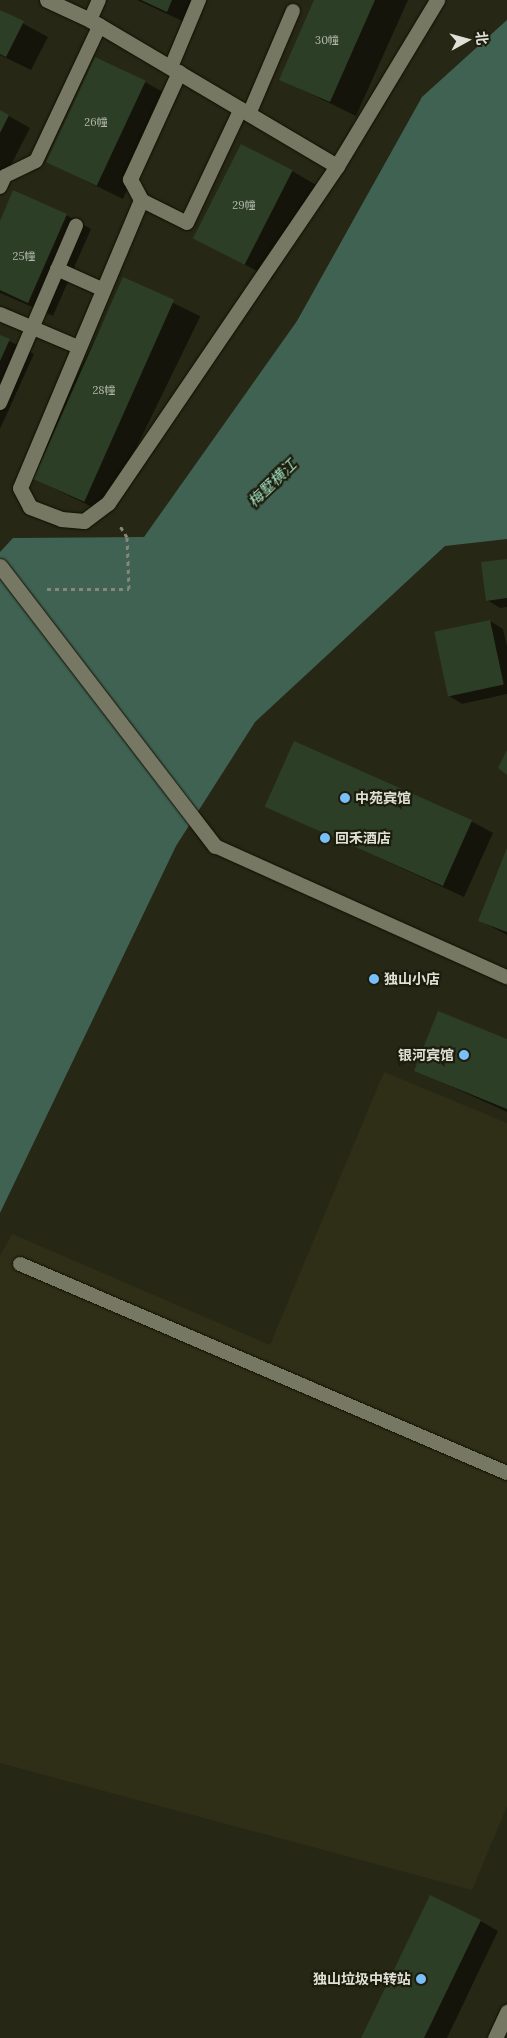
<!DOCTYPE html>
<meta charset="utf-8">
<style>
body{margin:0}
#map{position:relative;width:507px;height:2038px;overflow:hidden;background:#272716;font-family:Lora,"Noto Sans SC",serif}
div>[style]{position:absolute}
[style*='--x']{left:calc(var(--x)*1px);top:calc(var(--y)*1px);width:calc(var(--w)*1px);rotate:calc(var(--a)*1deg)}
.built>*{inset:0;background:#2f2f17}
.water>*{inset:0;background:#406252}
.shadow>*{inset:0;background:#0007;transform-origin:0 0}
.building>*{inset:0;background:#2d3e26;transform-origin:0 0}
.path>*{height:3px;margin-top:-1.5px;transform-origin:0;background:repeating-linear-gradient(90deg,#868779 0 4px,transparent 0 8px)}
.roads{filter:drop-shadow(0 0 1px #101002) drop-shadow(0 0 1px #101002)}
.service>*{height:14px;margin:-7px;padding:0 7px;transform-origin:7px;border-radius:7px;background:#777864}
.minor>*{height:15px;margin:-7.5px;padding:0 7.5px;transform-origin:7.5px;border-radius:7.5px;background:#777864}
.tertiary>*{height:15px;margin:-7.5px;padding:0 7.5px;transform-origin:7.5px;border-radius:7.5px;background:#777864}
.dots>*{width:14px;height:14px;translate:-50% -50%;box-sizing:border-box;border:2px solid #1d1d0d;border-radius:50%}
span{translate:-50% -50%;white-space:nowrap;text-align:center;line-height:1.15;-webkit-text-stroke:4.5px #1d1d0d;paint-order:stroke}
.number-label{font-size:11px;color:#b3b8aa}
.number-label span{-webkit-text-stroke-width:0}
.poi-label{font-size:14px;color:#e0e1d6;font-weight:700}
.left{translate:0 -50%;text-align:left}
.right{translate:-100% -50%;text-align:right}
.water-label{font-size:15px;color:#a0dfc0;font-style:italic}
.north{position:absolute;left:442px;top:15px;width:50px;height:50px;-webkit-text-stroke:4px #1d1d0d;paint-order:stroke;rotate:83deg;font-size:14px;font-weight:700;line-height:20px;text-align:center;color:#e0e1d6}
.north::after{content:'';display:block;margin:auto;width:18px;height:22px;background:#e0e1d6;clip-path:polygon(50% 0,100% 100%,50% 72%,0 100%)}
</style>
<div id="map">
<div class="built">
<i style="clip-path:polygon(384px 1072px,507px 1123px,507px 1806px,472px 1890px,0 1763px,0 1256px,12px 1234px,270px 1345px)"></i>
</div>
<div class="water">
<i style="clip-path:polygon(507px 20px,507px 539px,445px 546px,255px 722px,176px 846px,0 1213px,0 552px,13px 538px,144px 537px,297px 321px,422px 97px)"></i>
</div>
<div class="shadow">
<i style="clip-path:polygon(137px 0,204px 0,193px 26px)"></i>
<i style="clip-path:polygon(316px 0,408px 0,356px 116px,280px 79px)"></i>
<i style="clip-path:polygon(0 11px,48px 37px,31px 70px,0 55px)"></i>
<i style="clip-path:polygon(145px 82px,170px 96px,123px 199px,49px 163px)"></i>
<i style="clip-path:polygon(0 111px,30px 128px,0 186px)"></i>
<i style="clip-path:polygon(292px 171px,318px 186px,272px 279px,196px 239px)"></i>
<i style="clip-path:polygon(66px 215px,91px 229px,53px 316px,0 293px,0 224px)"></i>
<i style="left:124px;top:279px;width:85px;height:219px;rotate:26deg"></i>
<i style="clip-path:polygon(0 336px,34px 354px,0 429px)"></i>
<i style="clip-path:polygon(507px 560px,507px 607px,500px 608px,487px 600px)"></i>
<i style="clip-path:polygon(490px 621px,503px 629px,507px 646px,507px 694px,462px 704px,449px 696px)"></i>
<i style="clip-path:polygon(267px 806px,471px 821px,493px 833px,464px 897px)"></i>
<i style="clip-path:polygon(507px 852px,507px 935px,479px 920px)"></i>
<i style="clip-path:polygon(507px 1040px,507px 1112px,415px 1070px)"></i>
<i style="clip-path:polygon(481px 1921px,498px 1931px,447px 2038px,362px 2038px)"></i>
</div>
<div class="building">
<i style="clip-path:polygon(141px 0,172px 0,167px 12px)"></i>
<i style="clip-path:polygon(314px 0,375px 0,330px 102px,279px 80px)"></i>
<i style="clip-path:polygon(0 10px,24px 21px,6px 57px,0 54px)"></i>
<i style="left:95px;top:57px;width:56px;height:116px;rotate:25deg"></i>
<i style="clip-path:polygon(0 110px,9px 115px,0 133px)"></i>
<i style="left:241px;top:144px;width:58px;height:106px;rotate:27deg"></i>
<i style="clip-path:polygon(13px 190px,67px 214px,28px 303px,0 290px,0 221px)"></i>
<i style="left:123px;top:277px;width:56px;height:221px;rotate:24deg"></i>
<i style="clip-path:polygon(0 335px,10px 339px,0 361px)"></i>
<i style="clip-path:polygon(507px 559px,507px 598px,486px 601px,481px 562px)"></i>
<i style="left:490px;top:620px;width:66px;height:57px;rotate:78deg"></i>
<i style="left:294px;top:741px;width:195px;height:72px;rotate:24deg"></i>
<i style="clip-path:polygon(507px 750px,507px 775px,498px 768px)"></i>
<i style="clip-path:polygon(507px 848px,507px 932px,478px 921px)"></i>
<i style="clip-path:polygon(438px 1011px,507px 1039px,507px 1109px,414px 1071px)"></i>
<i style="clip-path:polygon(430px 1895px,481px 1920px,424px 2038px,361px 2038px)"></i>
</div>
<div class="path">
<i style="--x:47;--y:589;--w:82;--a:0"></i>
<i style="--x:129;--y:589;--w:52;--a:-92.2"></i>
<i style="--x:127;--y:537;--w:15;--a:-122"></i>
</div>
<div class="roads">
<div class="service">
<i style="--x:90;--y:20;--w:22;--a:-66"></i>
<i style="--x:171;--y:67;--w:73;--a:-67.3"></i>
<i style="--x:249;--y:114;--w:112;--a:-66.9"></i>
<i style="--x:0;--y:187;--w:12;--a:-66"></i>
<i style="--x:5;--y:176;--w:34;--a:-26"></i>
<i style="--x:36;--y:161;--w:150;--a:-64.8"></i>
<i style="--x:141;--y:200;--w:51;--a:26.6"></i>
<i style="--x:187;--y:223;--w:126;--a:-64.7"></i>
<i style="--x:57;--y:269;--w:51;--a:24.1"></i>
<i style="--x:0;--y:314;--w:85;--a:22.9"></i>
<i style="--x:0;--y:403;--w:193;--a:-66.8"></i>
<i style="--x:215;--y:846;--w:320;--a:24.2"></i>
<i style="--x:20;--y:1264;--w:530;--a:23.23"></i>
</div>
<div class="minor">
<i style="--x:47;--y:0;--w:47;--a:24.9"></i>
<i style="--x:90;--y:20;--w:287;--a:30.6"></i>
<i style="--x:179;--y:72;--w:118;--a:114.6"></i>
<i style="--x:130;--y:179;--w:24;--a:62"></i>
<i style="--x:141;--y:200;--w:312;--a:112.8"></i>
<i style="--x:20;--y:488;--w:21;--a:62"></i>
<i style="--x:30;--y:507;--w:33;--a:21"></i>
<i style="--x:61;--y:519;--w:23;--a:5"></i>
<i style="--x:84;--y:521;--w:30;--a:-37"></i>
<i style="--x:108;--y:503;--w:407;--a:-55.8"></i>
<i style="--x:337;--y:166;--w:194;--a:-58.9"></i>
<i style="--x:0;--y:566;--w:353;--a:52.5"></i>
</div>
<div class="tertiary">
<i style="--x:495;--y:2038;--w:29;--a:-65"></i>
</div>
</div>
<div class="dots">
<i style="left:345px;top:798px;background:#79bff8"></i>
<i style="left:325px;top:838px;background:#79bff8"></i>
<i style="left:374px;top:979px;background:#79bff8"></i>
<i style="left:464px;top:1055px;background:#79bff8"></i>
<i style="left:421px;top:1979px;background:#79bff8"></i>
</div>
<div class="number-label">
<span style="left:327px;top:40px">30幢</span>
<span style="left:96px;top:122px">26幢</span>
<span style="left:244px;top:205px">29幢</span>
<span style="left:24px;top:256px">25幢</span>
<span style="left:104px;top:390px">28幢</span>
</div>
<div class="poi-label">
<span class="left" style="left:355px;top:798px">中苑宾馆</span>
<span class="left" style="left:335px;top:838px">回禾酒店</span>
<span class="left" style="left:384px;top:979px">独山小店</span>
<span class="right" style="left:454px;top:1055px">银河宾馆</span>
<span class="right" style="left:411px;top:1979px">独山垃圾中转站</span>
</div>
<div class="water-label">
<span style="left:272px;top:483px;rotate:-44deg">梅墅横江</span>
</div>
<div class="north">北</div>
</div>
